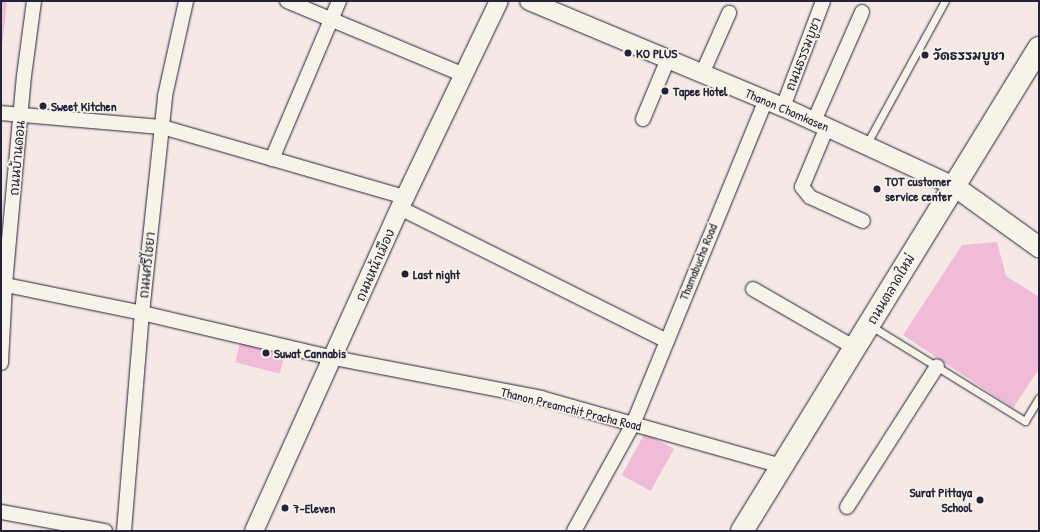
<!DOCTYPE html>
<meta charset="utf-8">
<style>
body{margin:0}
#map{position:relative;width:1040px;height:532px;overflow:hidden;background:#f5e8e5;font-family:"Patrick Hand","Playpen Sans Thai",sans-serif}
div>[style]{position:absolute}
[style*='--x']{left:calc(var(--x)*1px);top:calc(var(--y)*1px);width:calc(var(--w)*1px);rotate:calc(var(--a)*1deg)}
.building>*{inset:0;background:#efbbd7;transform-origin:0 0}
.roads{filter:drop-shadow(0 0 1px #22223b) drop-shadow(0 0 1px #22223b)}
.service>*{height:7px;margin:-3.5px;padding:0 3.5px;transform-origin:3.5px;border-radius:3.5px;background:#f7f3e8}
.minor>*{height:14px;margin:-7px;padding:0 7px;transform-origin:7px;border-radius:7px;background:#f7f3e8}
.tertiary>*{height:18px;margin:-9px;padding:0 9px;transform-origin:9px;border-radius:9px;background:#f7f3e8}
.secondary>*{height:20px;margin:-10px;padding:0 10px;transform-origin:10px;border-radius:10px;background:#f7f3e8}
.primary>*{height:22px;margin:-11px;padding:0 11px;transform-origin:11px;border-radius:11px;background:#f7f3e8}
.dots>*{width:11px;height:11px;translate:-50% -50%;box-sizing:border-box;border:2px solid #f7f3e8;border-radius:50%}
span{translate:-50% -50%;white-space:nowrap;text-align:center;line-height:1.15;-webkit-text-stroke:3.5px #f7f3e8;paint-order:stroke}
.poi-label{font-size:13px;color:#22223b;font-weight:700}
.left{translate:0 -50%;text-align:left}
.right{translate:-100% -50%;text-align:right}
.street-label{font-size:13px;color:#22223b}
.frame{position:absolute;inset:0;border:2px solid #22223b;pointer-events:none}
</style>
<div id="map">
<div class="building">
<i style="clip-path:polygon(1px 1px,7px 1px,2px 47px,1px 47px)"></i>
<i style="clip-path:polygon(997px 242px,1006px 276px,1039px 297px,1039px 369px,1013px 408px,903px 335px,962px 245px)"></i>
<i style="left:241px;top:339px;width:46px;height:24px;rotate:14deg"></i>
<i style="left:645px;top:433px;width:33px;height:48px;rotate:29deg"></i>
</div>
<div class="roads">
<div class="service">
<i style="--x:866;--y:145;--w:164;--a:-61.3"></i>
<i style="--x:871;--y:326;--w:181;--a:31.7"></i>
<i style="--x:1025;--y:421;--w:27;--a:-59"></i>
</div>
<div class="minor">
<i style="--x:287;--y:1;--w:192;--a:22.7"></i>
<i style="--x:702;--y:74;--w:67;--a:-66.1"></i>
<i style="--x:783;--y:107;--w:113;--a:-69.3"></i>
<i style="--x:1;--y:113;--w:162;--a:5"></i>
<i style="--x:162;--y:127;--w:253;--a:16.1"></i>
<i style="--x:643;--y:119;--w:65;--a:-67.4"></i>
<i style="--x:814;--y:121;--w:119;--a:-66.2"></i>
<i style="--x:827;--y:127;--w:65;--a:112.6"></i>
<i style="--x:802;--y:187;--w:13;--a:51"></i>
<i style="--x:810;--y:197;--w:58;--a:24.4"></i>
<i style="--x:272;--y:159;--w:172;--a:-67"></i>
<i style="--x:400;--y:208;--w:298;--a:26.5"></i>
<i style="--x:1;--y:284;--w:144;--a:11.6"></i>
<i style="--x:142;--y:313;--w:197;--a:13.2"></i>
<i style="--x:334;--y:358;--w:211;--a:10.9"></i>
<i style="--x:541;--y:398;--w:250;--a:15.8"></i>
<i style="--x:753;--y:289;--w:118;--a:30"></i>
<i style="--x:1;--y:363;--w:79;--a:-87.1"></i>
<i style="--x:5;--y:284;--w:209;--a:-84.8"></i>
<i style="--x:24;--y:76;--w:76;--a:-82.4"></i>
<i style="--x:847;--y:507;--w:167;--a:-57.4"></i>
<i style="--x:1;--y:512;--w:106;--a:10.4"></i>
<i style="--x:124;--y:531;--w:219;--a:-85.3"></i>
<i style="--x:142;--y:313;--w:218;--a:-83.9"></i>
<i style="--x:165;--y:96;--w:97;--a:-77.5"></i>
<i style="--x:574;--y:531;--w:122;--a:-61.1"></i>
<i style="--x:633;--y:424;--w:350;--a:-67.7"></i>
</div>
<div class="tertiary">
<i style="--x:529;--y:1;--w:275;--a:22.7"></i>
<i style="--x:783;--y:107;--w:188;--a:24.8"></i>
<i style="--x:254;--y:531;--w:367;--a:-65.7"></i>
<i style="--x:405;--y:197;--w:217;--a:-64.4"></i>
</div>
<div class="secondary">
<i style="--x:954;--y:186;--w:105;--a:35.7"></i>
</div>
<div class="primary">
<i style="--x:742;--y:531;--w:567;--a:-58.41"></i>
</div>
</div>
<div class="dots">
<i style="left:628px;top:53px;background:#22223b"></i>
<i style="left:925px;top:55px;background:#22223b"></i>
<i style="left:665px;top:91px;background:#22223b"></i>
<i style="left:43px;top:106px;background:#22223b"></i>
<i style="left:877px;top:189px;background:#22223b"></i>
<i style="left:405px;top:274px;background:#22223b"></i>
<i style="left:266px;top:353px;background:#22223b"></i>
<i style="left:980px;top:500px;background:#22223b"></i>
<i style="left:285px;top:508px;background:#22223b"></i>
</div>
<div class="poi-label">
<span class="left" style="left:636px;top:53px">KO PLUS</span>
<span class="left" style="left:933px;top:55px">วัดธรรมบูชา</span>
<span class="left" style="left:673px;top:91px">Tapee Hotel</span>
<span class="left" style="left:51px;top:106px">Sweet Kitchen</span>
<span class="left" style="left:885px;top:189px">TOT customer<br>service center</span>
<span class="left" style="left:413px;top:274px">Last night</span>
<span class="left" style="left:274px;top:353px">Suwat Cannabis</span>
<span class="right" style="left:972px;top:500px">Surat Pittaya<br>School</span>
<span class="left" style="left:293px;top:508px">7-Eleven</span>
</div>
<div class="street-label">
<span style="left:803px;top:54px;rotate:-69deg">ถนนธรรมบูชา</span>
<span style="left:787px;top:110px;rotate:23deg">Thanon Chomkasen</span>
<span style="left:17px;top:158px;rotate:-85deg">ถนนบ้านดอน</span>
<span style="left:698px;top:262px;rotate:-68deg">Thamabucha Road</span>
<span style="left:147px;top:265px;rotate:-84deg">ถนนศรีไชยา</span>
<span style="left:375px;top:265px;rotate:-66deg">ถนนหน้าเมือง</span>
<span style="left:891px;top:289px;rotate:-59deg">ถนนตลาดใหม่</span>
<span style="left:571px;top:409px;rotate:14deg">Thanon Preamchit Pracha Road</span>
</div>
<div class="frame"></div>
</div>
